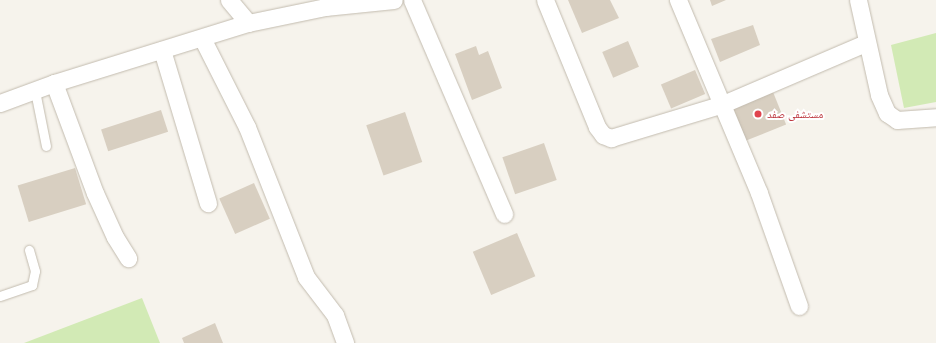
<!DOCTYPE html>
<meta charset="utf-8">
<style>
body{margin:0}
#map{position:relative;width:936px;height:343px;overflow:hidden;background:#f6f3ec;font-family:Mulish,"Noto Naskh Arabic",sans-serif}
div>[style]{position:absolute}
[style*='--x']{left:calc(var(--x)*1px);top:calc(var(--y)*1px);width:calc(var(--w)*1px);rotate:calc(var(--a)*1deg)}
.green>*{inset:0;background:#d2eab5}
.building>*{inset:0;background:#d8cfc1;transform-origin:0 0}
.roads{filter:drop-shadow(0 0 1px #c2bbae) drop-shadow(0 0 1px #c2bbae)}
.lane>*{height:9px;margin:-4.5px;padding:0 4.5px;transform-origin:4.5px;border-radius:4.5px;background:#fff}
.street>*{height:17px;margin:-8.5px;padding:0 8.5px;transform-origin:8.5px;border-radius:8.5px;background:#fff}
.dots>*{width:11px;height:11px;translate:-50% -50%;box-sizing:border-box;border:2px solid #fff;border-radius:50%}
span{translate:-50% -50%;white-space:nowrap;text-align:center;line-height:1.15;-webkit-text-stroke:4px #fff;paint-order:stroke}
.health-label{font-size:11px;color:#be3a42}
.left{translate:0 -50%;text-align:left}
</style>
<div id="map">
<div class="green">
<i style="clip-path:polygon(936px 33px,936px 102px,904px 108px,891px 45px)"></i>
<i style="clip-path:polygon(142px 298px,160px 343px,24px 343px)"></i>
</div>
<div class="building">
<i style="clip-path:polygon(568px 0,610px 0,619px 18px,582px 33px)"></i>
<i style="clip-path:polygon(710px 0,726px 0,712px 6px)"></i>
<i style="clip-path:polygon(753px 25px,760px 45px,720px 62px,711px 39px)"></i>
<i style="left:628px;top:41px;width:28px;height:28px;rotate:67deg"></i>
<i style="clip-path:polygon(476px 46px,479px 55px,488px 51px,502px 88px,472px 100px,455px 54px)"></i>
<i style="left:695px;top:70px;width:26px;height:37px;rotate:67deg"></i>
<i style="left:773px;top:92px;width:35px;height:43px;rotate:68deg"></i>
<i style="left:161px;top:110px;width:23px;height:63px;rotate:72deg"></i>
<i style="left:405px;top:112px;width:53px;height:41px;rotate:71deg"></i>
<i style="left:544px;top:143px;width:39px;height:44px;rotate:71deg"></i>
<i style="left:75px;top:168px;width:38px;height:60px;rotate:73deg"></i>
<i style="left:254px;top:183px;width:39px;height:38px;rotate:66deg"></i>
<i style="left:517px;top:233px;width:47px;height:48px;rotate:67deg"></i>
<i style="clip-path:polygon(215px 323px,223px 343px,184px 343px,182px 338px)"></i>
</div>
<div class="roads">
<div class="lane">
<i style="--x:35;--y:91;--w:56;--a:78.7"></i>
<i style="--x:0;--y:296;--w:34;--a:-19"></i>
<i style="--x:32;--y:285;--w:14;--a:-78"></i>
<i style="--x:35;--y:271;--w:22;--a:-106"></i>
</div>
<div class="street">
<i style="--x:229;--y:0;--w:30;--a:50"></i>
<i style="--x:412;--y:0;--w:233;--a:66.7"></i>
<i style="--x:545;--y:0;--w:137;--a:67.7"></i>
<i style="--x:597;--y:127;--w:10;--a:53"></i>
<i style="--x:603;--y:135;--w:9;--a:21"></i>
<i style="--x:611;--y:138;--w:117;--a:-16.9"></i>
<i style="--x:723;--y:104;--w:155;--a:-23.2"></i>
<i style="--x:678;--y:0;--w:209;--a:67.2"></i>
<i style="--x:759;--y:193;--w:120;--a:70.5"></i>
<i style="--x:858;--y:0;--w:97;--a:77.5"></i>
<i style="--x:879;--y:95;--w:20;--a:66"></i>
<i style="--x:887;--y:113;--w:12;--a:35"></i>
<i style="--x:897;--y:120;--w:39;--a:-4"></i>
<i style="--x:202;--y:38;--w:100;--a:63.2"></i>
<i style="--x:247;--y:127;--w:161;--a:68.5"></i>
<i style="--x:306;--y:277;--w:48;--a:52.7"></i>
<i style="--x:335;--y:315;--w:30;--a:70"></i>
<i style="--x:162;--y:50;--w:160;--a:73.3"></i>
<i style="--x:54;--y:83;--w:117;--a:69.6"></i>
<i style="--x:95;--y:193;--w:48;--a:65.6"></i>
<i style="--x:115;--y:237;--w:25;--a:58"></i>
<i style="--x:0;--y:103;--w:58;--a:-20.3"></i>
<i style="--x:54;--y:83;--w:203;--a:-17.2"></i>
<i style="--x:248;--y:23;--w:79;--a:-11.7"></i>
<i style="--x:325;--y:7;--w:69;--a:-5.8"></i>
</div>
</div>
<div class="dots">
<i style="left:758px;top:114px;background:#e0444e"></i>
</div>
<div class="health-label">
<span class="left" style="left:767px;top:114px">مستشفى صفد</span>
</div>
</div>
